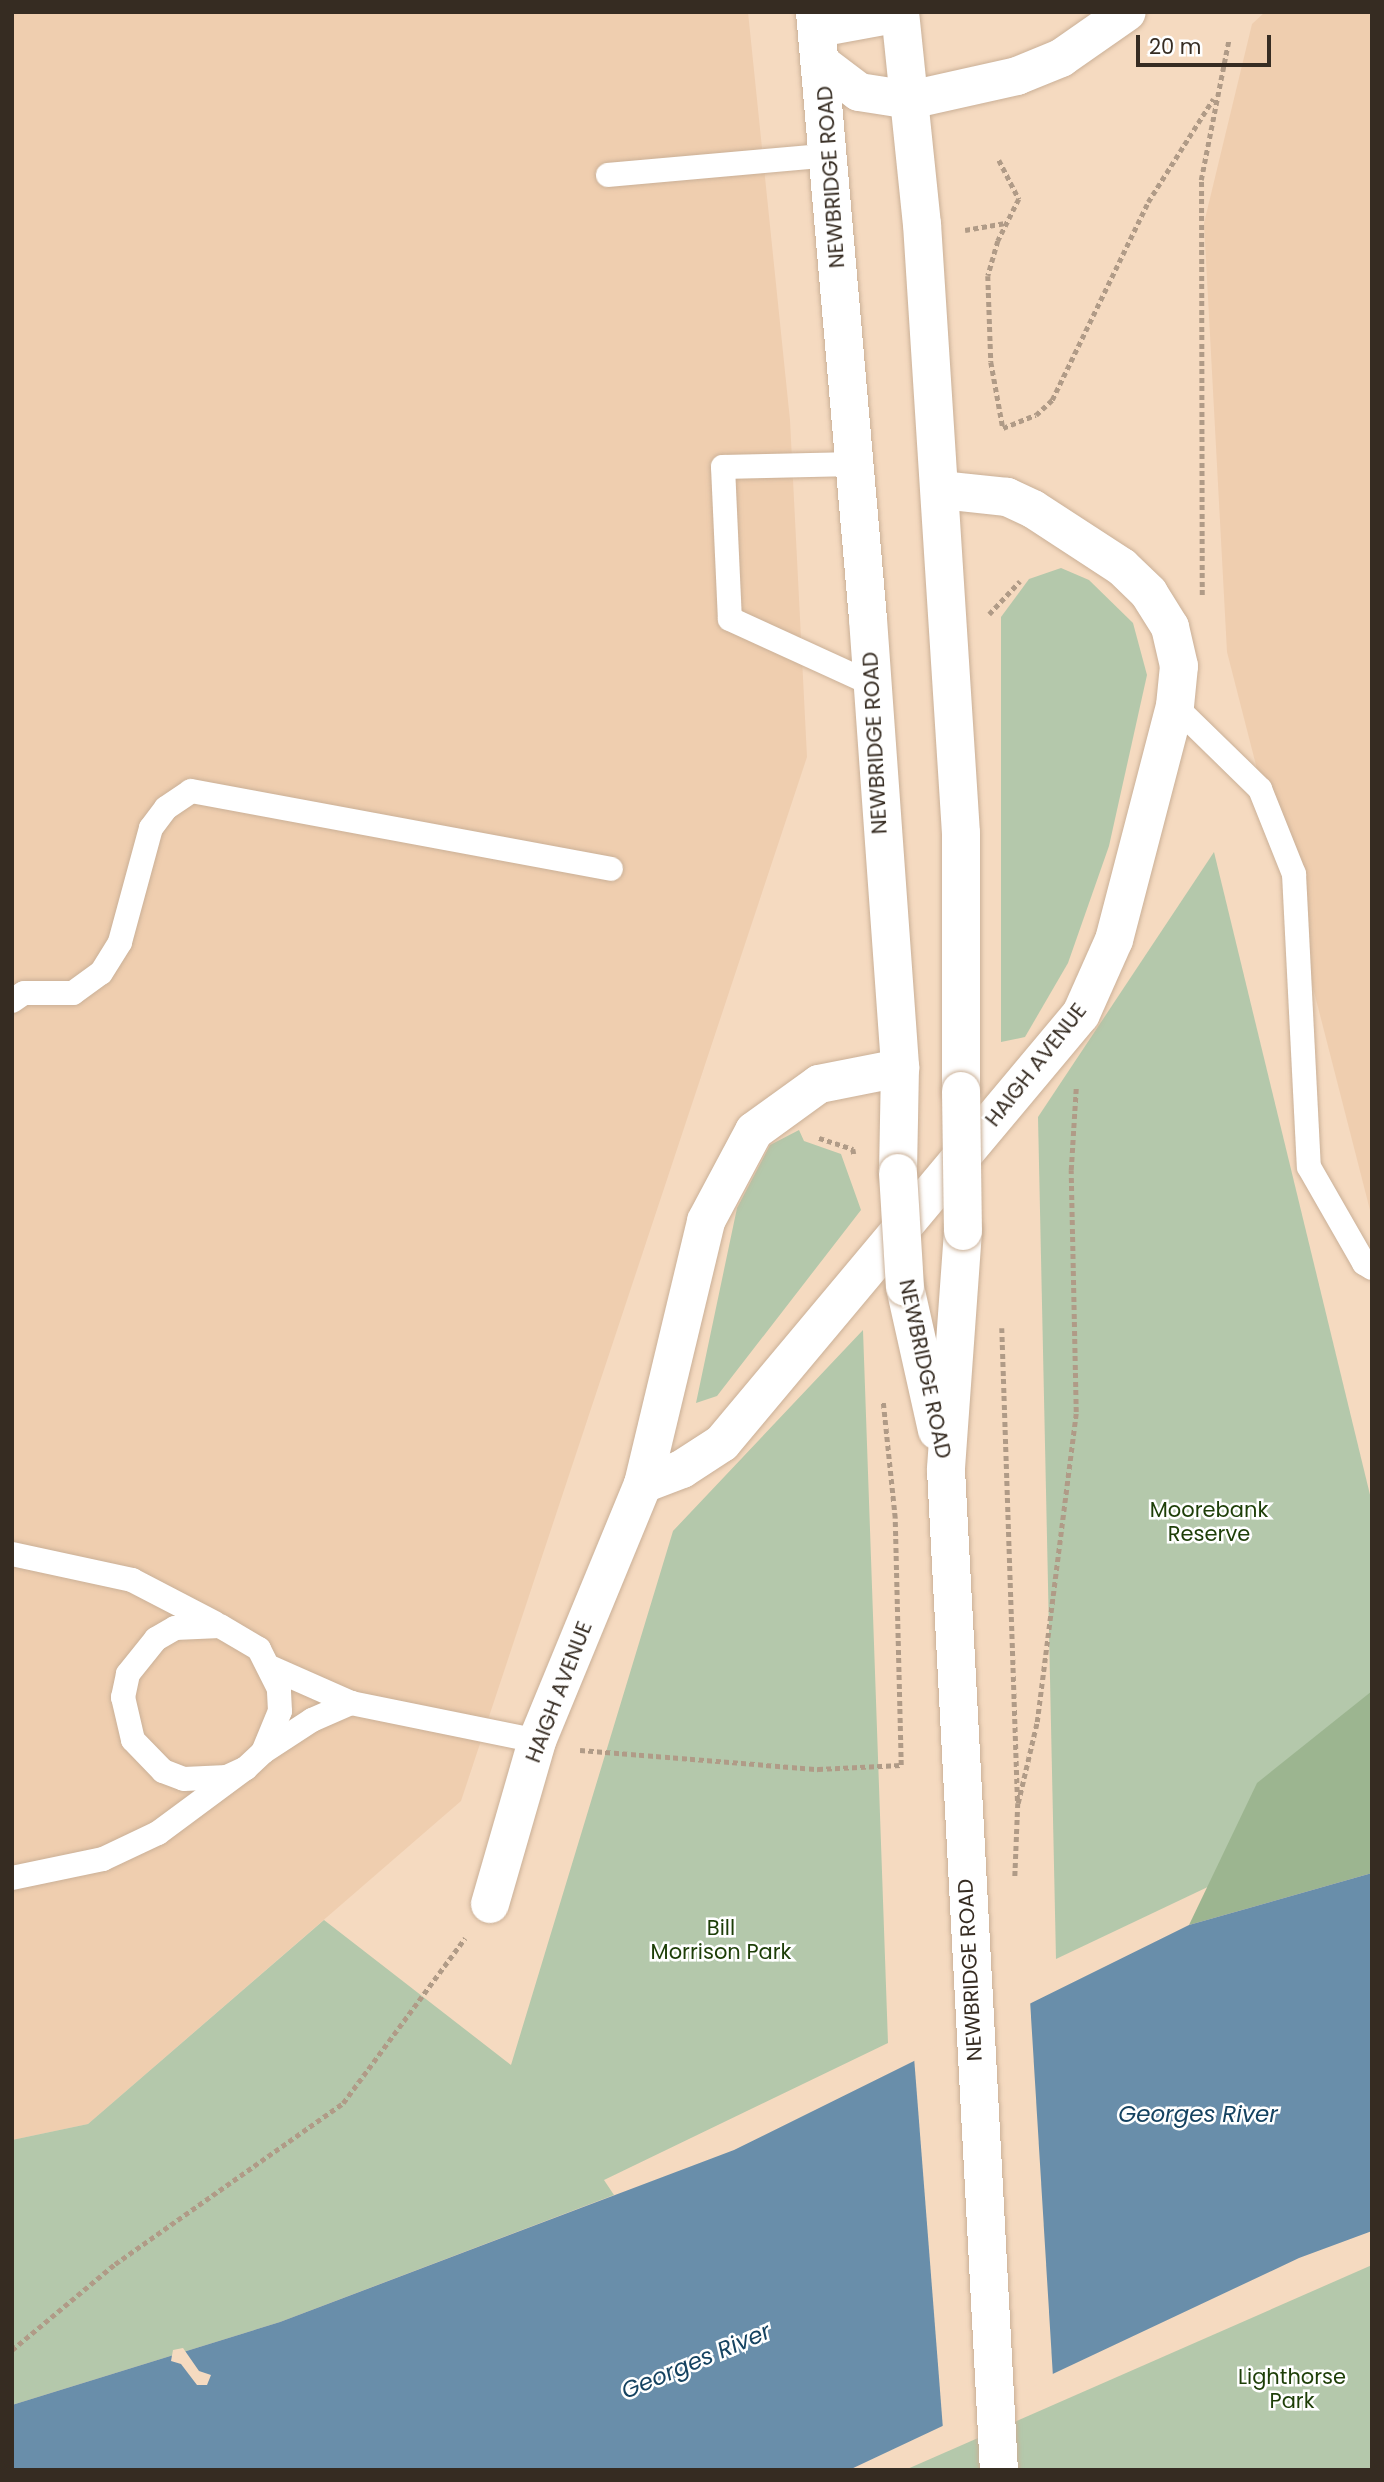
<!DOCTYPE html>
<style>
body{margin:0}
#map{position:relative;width:1384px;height:2482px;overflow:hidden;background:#f5dac0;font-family:Poppins,sans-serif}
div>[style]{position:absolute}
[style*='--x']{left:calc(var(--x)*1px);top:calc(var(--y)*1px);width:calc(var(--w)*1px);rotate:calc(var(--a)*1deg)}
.built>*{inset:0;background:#efceaf}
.green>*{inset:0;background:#b4c8ab}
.forest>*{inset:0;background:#9cb590}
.water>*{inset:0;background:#698eaa}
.pier>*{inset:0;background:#f5dac0}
.path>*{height:4.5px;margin-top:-2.25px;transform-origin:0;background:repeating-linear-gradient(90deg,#b09b87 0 5px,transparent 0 8.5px)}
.roads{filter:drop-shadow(0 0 2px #cab097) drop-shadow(0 0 2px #cab097)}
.lane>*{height:24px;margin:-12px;padding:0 12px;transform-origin:12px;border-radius:12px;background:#fff}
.street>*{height:38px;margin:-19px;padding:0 19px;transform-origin:19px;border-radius:19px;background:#fff}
.primary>*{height:38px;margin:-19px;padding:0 19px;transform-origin:19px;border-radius:19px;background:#fff}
.highway>*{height:38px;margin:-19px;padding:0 19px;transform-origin:19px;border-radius:19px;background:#fff}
.bridges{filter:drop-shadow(0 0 2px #cab097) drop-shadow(0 0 2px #cab097)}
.highway-bridge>*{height:38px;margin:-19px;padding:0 19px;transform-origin:19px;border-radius:19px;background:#fff}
span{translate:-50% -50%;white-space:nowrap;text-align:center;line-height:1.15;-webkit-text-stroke:5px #fff;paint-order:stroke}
.street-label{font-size:21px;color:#362c22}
.park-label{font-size:21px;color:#1d3e07}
.water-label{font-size:23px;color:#154361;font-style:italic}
.frame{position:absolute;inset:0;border:14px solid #362c22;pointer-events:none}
.scale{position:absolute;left:1136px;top:35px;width:135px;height:32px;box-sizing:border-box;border:4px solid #362c22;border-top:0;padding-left:9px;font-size:21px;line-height:24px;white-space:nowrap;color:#362c22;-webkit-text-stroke:5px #fff;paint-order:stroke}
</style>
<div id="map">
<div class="built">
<i style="clip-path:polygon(12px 12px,748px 12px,790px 420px,807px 757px,461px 1801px,88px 2124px,12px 2140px)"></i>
<i style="clip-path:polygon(1265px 12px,1372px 12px,1372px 1218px,1227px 652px,1204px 223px,1252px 24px)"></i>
</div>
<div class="green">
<i style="clip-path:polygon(1061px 568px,1089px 580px,1133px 623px,1147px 675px,1109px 846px,1068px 963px,1025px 1037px,1001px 1042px,1001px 617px,1029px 579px)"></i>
<i style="clip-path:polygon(1214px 852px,1372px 1503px,1372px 1809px,1056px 1959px,1038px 1117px)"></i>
<i style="clip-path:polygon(799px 1130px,804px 1141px,841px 1154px,861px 1210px,717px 1396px,696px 1403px,737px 1208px,770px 1145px)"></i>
<i style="clip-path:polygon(863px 1330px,888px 2043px,604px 2180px,614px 2195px,280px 2322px,12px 2405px,12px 2140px,88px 2124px,324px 1920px,511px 2065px,673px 1531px)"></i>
<i style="clip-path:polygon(1372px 2265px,1372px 2470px,905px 2470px)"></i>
</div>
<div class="forest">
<i style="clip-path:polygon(1372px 1691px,1372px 1873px,1189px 1925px,1257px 1783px)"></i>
</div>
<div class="water">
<i style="clip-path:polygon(1372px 1873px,1372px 2231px,1299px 2258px,849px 2470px,12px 2470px,12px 2405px,280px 2322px,734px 2150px,1189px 1925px)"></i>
</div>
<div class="pier">
<i style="clip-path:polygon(1030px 2000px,1053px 2377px,943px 2429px,914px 2057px)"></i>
<i style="clip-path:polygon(183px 2348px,199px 2371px,211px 2375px,207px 2385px,197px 2385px,181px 2364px,171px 2361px,173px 2350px)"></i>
</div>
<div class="path">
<i style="--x:999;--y:160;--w:44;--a:62.9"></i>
<i style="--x:1019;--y:199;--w:47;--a:116.6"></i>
<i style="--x:998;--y:241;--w:36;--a:106"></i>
<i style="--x:988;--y:276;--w:86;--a:88"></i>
<i style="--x:991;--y:362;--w:67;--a:79.7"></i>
<i style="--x:1003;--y:428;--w:35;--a:-22"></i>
<i style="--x:1036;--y:415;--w:22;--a:-43"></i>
<i style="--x:1052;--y:400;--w:220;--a:-64.1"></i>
<i style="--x:1148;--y:202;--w:122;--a:-57.7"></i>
<i style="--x:965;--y:230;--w:41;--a:-9.9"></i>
<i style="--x:1202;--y:595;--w:415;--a:-90.1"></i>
<i style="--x:1201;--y:180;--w:144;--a:-78.8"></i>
<i style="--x:989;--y:614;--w:45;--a:-46.8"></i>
<i style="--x:819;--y:1138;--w:36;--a:18"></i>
<i style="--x:853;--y:1149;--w:5;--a:79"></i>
<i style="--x:1002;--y:1328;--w:475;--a:88.1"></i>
<i style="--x:1018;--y:1803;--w:74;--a:92.3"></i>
<i style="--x:580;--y:1750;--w:239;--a:4.6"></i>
<i style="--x:818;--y:1769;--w:83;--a:-2.8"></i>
<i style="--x:901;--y:1765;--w:247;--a:-91.4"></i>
<i style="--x:895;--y:1518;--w:118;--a:-95.9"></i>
<i style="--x:1018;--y:1803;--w:83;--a:-76.8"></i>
<i style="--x:1037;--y:1722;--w:312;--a:-82.8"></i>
<i style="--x:1076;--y:1412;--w:242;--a:-91.2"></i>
<i style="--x:1071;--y:1170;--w:82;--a:-86.5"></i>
<i style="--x:12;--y:2350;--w:134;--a:-39.9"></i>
<i style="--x:115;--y:2264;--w:279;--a:-35.2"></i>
<i style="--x:343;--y:2103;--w:205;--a:-53.5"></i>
</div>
<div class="roads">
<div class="lane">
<i style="--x:608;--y:175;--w:223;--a:-5.1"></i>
<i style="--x:854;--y:464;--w:131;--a:178.7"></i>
<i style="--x:723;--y:467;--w:152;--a:87.4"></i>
<i style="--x:730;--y:619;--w:156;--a:24.6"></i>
<i style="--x:1175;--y:706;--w:119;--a:44.3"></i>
<i style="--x:1260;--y:789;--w:92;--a:68.2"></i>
<i style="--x:1294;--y:874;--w:293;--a:87.1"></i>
<i style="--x:1309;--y:1167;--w:111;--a:60.2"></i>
<i style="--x:1364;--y:1263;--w:9;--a:32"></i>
<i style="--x:12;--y:1001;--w:14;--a:-34"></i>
<i style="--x:24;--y:993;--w:49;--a:0"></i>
<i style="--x:73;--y:993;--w:34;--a:-36"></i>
<i style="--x:101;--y:973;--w:36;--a:-58"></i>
<i style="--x:120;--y:942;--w:118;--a:-74.8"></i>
<i style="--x:151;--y:828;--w:25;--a:-53"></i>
<i style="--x:166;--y:808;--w:30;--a:-34"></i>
<i style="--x:191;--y:791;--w:427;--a:10.5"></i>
<i style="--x:12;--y:1554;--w:123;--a:12.2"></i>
<i style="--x:132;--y:1580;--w:93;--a:27.4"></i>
<i style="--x:272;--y:1668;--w:86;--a:23.9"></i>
<i style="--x:351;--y:1703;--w:190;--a:11.5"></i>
<i style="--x:263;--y:1752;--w:59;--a:-33.1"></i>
<i style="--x:312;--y:1720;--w:43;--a:-23.6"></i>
<i style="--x:12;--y:1878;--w:93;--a:-11.8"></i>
<i style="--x:103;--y:1859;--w:61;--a:-25.3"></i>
<i style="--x:158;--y:1833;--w:109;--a:-36.5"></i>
<i style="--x:246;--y:1768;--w:23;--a:-43"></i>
<i style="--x:263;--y:1752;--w:44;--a:-67.5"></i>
<i style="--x:280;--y:1711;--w:22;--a:-93"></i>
<i style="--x:279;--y:1689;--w:45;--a:-116.6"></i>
<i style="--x:259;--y:1649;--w:45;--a:-149.5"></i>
<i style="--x:220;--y:1626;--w:45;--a:177.5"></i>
<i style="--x:175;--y:1628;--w:22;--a:150"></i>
<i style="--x:156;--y:1639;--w:45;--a:128.7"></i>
<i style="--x:128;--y:1674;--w:24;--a:102"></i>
<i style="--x:123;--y:1697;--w:44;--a:76.9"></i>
<i style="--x:133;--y:1740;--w:43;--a:45.9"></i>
<i style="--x:163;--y:1771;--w:22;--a:21"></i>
<i style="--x:184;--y:1779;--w:43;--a:-2.7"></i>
<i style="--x:227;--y:1777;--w:21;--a:-25"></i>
</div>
<div class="street">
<i style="--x:643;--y:1484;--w:42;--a:-21"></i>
<i style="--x:682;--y:1469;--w:48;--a:-33"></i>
<i style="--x:722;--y:1443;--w:559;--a:-50.08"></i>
<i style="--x:1081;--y:1014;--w:81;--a:-66"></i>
<i style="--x:1114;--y:940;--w:242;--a:-75.4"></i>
<i style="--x:1175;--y:706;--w:40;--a:-84.3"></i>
<i style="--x:1179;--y:666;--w:40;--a:-103"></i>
<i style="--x:1170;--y:627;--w:40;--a:-122"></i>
<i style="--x:1149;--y:593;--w:37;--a:-136"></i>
<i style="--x:1122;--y:567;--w:106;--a:-146.9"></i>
<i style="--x:1033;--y:509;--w:29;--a:-155"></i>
<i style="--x:1007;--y:497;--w:65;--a:-173.9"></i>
<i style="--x:490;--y:1904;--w:170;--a:-73.9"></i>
<i style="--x:537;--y:1741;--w:278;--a:-67.6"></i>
<i style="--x:643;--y:1484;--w:270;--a:-76.5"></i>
<i style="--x:706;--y:1221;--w:102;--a:-61.9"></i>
<i style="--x:754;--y:1131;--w:80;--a:-35.9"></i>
<i style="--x:819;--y:1084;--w:83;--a:-11.2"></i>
</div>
<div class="primary">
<i style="--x:910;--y:100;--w:110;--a:-12.6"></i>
<i style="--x:1017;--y:76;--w:48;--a:-22.2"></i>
<i style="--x:1061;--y:58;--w:80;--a:-34.9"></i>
</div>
<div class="highway">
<i style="--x:815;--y:12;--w:609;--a:85.01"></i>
<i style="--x:868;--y:619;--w:450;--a:85.9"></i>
<i style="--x:900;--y:1068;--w:105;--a:91.1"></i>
<i style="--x:900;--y:12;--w:213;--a:84.1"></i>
<i style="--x:922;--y:224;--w:610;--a:86.34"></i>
<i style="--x:961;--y:833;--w:258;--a:90"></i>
<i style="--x:818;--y:28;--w:83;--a:-10.4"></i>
<i style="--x:822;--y:64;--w:46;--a:37.1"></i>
<i style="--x:859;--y:92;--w:52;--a:8.9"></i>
<i style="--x:963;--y:1231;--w:240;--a:94.1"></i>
<i style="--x:946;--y:1470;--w:1001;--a:86.97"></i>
<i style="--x:905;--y:1287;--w:147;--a:77.4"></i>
</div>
</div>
<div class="bridges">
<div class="highway-bridge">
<i style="--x:961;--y:1091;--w:140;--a:89.2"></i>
<i style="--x:898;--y:1173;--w:114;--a:86.5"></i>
</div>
</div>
<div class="street-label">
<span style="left:831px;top:177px;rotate:-94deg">NEWBRIDGE ROAD</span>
<span style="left:875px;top:743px;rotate:-93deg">NEWBRIDGE ROAD</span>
<span style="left:1036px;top:1065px;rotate:-52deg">HAIGH AVENUE</span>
<span style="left:925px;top:1369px;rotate:78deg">NEWBRIDGE ROAD</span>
<span style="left:559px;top:1692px;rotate:-69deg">HAIGH AVENUE</span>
<span style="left:970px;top:1970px;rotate:-93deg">NEWBRIDGE ROAD</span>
</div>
<div class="park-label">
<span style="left:1209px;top:1522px">Moorebank<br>Reserve</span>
<span style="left:721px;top:1940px">Bill<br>Morrison Park</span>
<span style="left:1292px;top:2389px">Lighthorse<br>Park</span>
</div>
<div class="water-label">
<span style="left:1198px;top:2114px">Georges River</span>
<span style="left:696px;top:2361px;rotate:-23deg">Georges River</span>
</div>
<div class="frame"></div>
<div class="scale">20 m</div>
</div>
